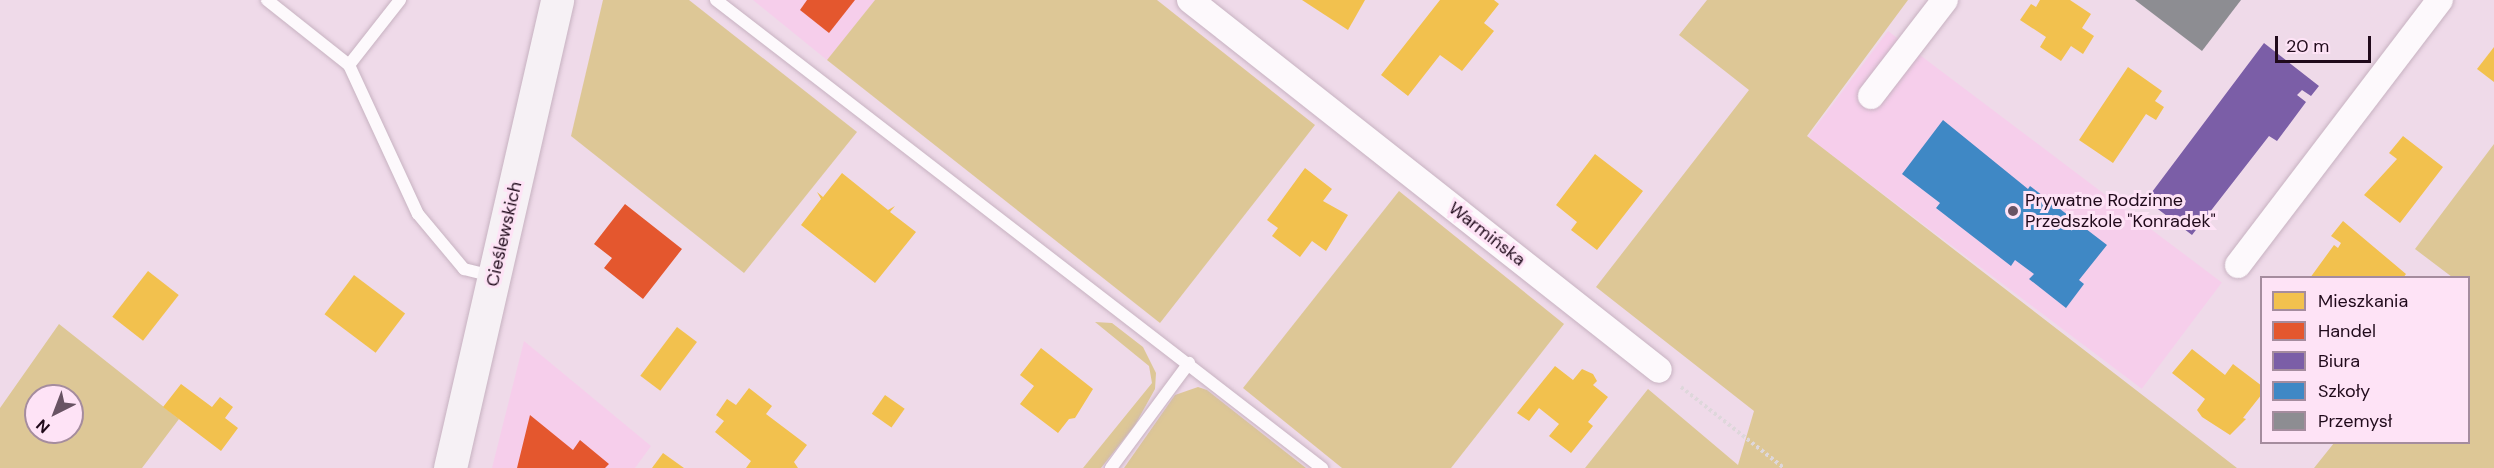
<!DOCTYPE html>
<meta charset="utf-8">
<style>
body{margin:0}
#map{position:relative;width:2494px;height:468px;overflow:hidden;background:#efdae9;font-family:"DM Sans",sans-serif}
div>[style]{position:absolute}
[style*='--x']{left:calc(var(--x)*1px);top:calc(var(--y)*1px);width:calc(var(--w)*1px);rotate:calc(var(--a)*1deg)}
.built>*{inset:0;background:#f6ceeb;transform-origin:0 0}
.green>*{inset:0;background:#ddc796}
.homes>*{inset:0;background:#f2c14e;transform-origin:0 0}
.shops>*{inset:0;background:#e4572e}
.offices>*{inset:0;background:#7b5ea7}
.schools>*{inset:0;background:#3f88c5}
.industry>*{inset:0;background:#8d8d92}
.path>*{height:4px;margin-top:-2px;transform-origin:0;background:repeating-linear-gradient(90deg,#ded7db 0 3px,transparent 0 6px)}
.roads{filter:drop-shadow(0 0 2px #c7b2c1) drop-shadow(0 0 2px #c7b2c1)}
.lane>*{height:12px;margin:-6px;padding:0 6px;transform-origin:6px;border-radius:6px;background:#fdf9fc}
.street>*{height:26px;margin:-13px;padding:0 13px;transform-origin:13px;border-radius:13px;background:#fdf9fc}
.secondary>*{height:33px;margin:-16.5px;padding:0 16.5px;transform-origin:16.5px;border-radius:16.5px;background:#f6f1f5}
.dots>*{width:16px;height:16px;translate:-50% -50%;box-sizing:border-box;border:3px solid #fee3f6;border-radius:50%}
span{translate:-50% -50%;white-space:nowrap;text-align:center;line-height:1.15;-webkit-text-stroke:6px #fee3f6;paint-order:stroke}
.poi-label{font-size:18px;color:#200a1b}
.left{translate:0 -50%;text-align:left}
.street-label{font-size:18px;color:#200a1b}
.legend{position:absolute;left:2260px;top:276px;width:210px;height:168px;box-sizing:border-box;background:#fee3f6;border:2px solid #a58c9e;margin:0;padding:8px 10px;list-style:none;font-size:18px;color:#200a1b}
.legend li{display:flex;align-items:center;gap:12px;height:30px}
.legend b{width:30px;border:2px solid #a58c9e}
.north{position:absolute;left:24px;top:384px;width:60px;height:60px;box-sizing:border-box;background:#fee3f6;border:2px solid #a58c9e;border-radius:50%;rotate:222deg;font-size:16px;font-weight:700;line-height:24px;text-align:center;color:#200a1b}
.north::after{content:'';display:block;margin:auto;width:21px;height:27px;background:#685363;clip-path:polygon(50% 0,100% 100%,50% 72%,0 100%)}
.scale{position:absolute;left:2275px;top:36px;width:96px;height:27px;box-sizing:border-box;border:3px solid #200a1b;border-top:0;padding-left:8px;font-size:18px;line-height:21px;white-space:nowrap;color:#200a1b;-webkit-text-stroke:4px #fee3f6;paint-order:stroke}
</style>
<div id="map">
<div class="built">
<i style="clip-path:polygon(753px 0,875px 0,827px 60px)"></i>
<i style="left:1888px;top:31px;width:418px;height:133px;rotate:37deg"></i>
<i style="clip-path:polygon(524px 341px,651px 446px,635px 468px,492px 468px)"></i>
</div>
<div class="green">
<i style="clip-path:polygon(603px 0,689px 0,857px 132px,744px 273px,571px 136px)"></i>
<i style="clip-path:polygon(875px 0,1157px 0,1315px 125px,1160px 323px,827px 60px)"></i>
<i style="clip-path:polygon(1707px 0,1908px 0,1807px 136px,2237px 468px,1585px 468px,1648px 389px,1738px 465px,1754px 411px,1596px 287px,1749px 90px,1679px 35px)"></i>
<i style="clip-path:polygon(2494px 144px,2494px 468px,2314px 468px,2334px 443px,2468px 442px,2468px 278px,2452px 277px,2415px 249px)"></i>
<i style="clip-path:polygon(1399px 191px,1564px 324px,1451px 468px,1342px 468px,1243px 388px)"></i>
<i style="clip-path:polygon(1095px 322px,1112px 323px,1143px 347px,1156px 373px,1155px 389px,1135px 425px,1101px 468px,1083px 468px,1152px 383px,1149px 366px)"></i>
<i style="clip-path:polygon(evenodd,59px 324px,179px 419px,142px 468px,0 468px,0 408px,59px 324px,36px 396px,72px 396px,72px 432px,36px 432px,36px 396px)"></i>
<i style="clip-path:polygon(1198px 387px,1207px 390px,1306px 468px,1124px 468px,1175px 395px)"></i>
</div>
<div class="homes">
<i style="clip-path:polygon(1302px 0,1365px 0,1348px 30px)"></i>
<i style="clip-path:polygon(1440px 0,1494px 0,1499px 4px,1484px 23px,1494px 31px,1462px 71px,1440px 55px,1408px 96px,1381px 75px)"></i>
<i style="clip-path:polygon(2040px 0,2070px 0,2091px 14px,2082px 28px,2094px 36px,2083px 54px,2071px 46px,2061px 61px,2040px 47px,2046px 37px,2020px 20px,2031px 4px,2036px 7px)"></i>
<i style="clip-path:polygon(2494px 47px,2494px 82px,2477px 69px)"></i>
<i style="clip-path:polygon(2128px 67px,2162px 91px,2155px 101px,2164px 107px,2156px 120px,2146px 114px,2113px 163px,2079px 140px)"></i>
<i style="clip-path:polygon(2403px 136px,2443px 167px,2400px 223px,2364px 195px,2397px 159px,2389px 153px)"></i>
<i style="clip-path:polygon(1595px 154px,1643px 191px,1597px 250px,1571px 230px,1577px 222px,1556px 205px)"></i>
<i style="clip-path:polygon(1305px 168px,1332px 189px,1323px 201px,1348px 215px,1326px 251px,1312px 241px,1300px 257px,1272px 236px,1278px 228px,1267px 220px)"></i>
<i style="clip-path:polygon(842px 173px,888px 210px,895px 206px,890px 212px,916px 232px,875px 283px,801px 225px,821px 199px,817px 192px,823px 197px)"></i>
<i style="clip-path:polygon(2343px 221px,2406px 274px,2403px 278px,2310px 278px,2334px 245px,2338px 248px,2341px 243px,2331px 236px)"></i>
<i style="left:148px;top:271px;width:39px;height:58px;rotate:38deg"></i>
<i style="left:354px;top:275px;width:64px;height:49px;rotate:37deg"></i>
<i style="left:677px;top:327px;width:25px;height:61px;rotate:37deg"></i>
<i style="clip-path:polygon(1041px 348px,1093px 389px,1075px 418px,1069px 419px,1058px 433px,1020px 404px,1034px 386px,1020px 375px)"></i>
<i style="clip-path:polygon(2192px 349px,2225px 375px,2233px 364px,2262px 386px,2262px 394px,2243px 418px,2246px 419px,2230px 435px,2202px 417px,2197px 410px,2205px 399px,2172px 373px)"></i>
<i style="clip-path:polygon(1555px 366px,1573px 380px,1582px 369px,1593px 374px,1597px 381px,1593px 385px,1608px 397px,1588px 422px,1593px 426px,1571px 453px,1549px 436px,1559px 424px,1539px 408px,1529px 421px,1517px 413px)"></i>
<i style="clip-path:polygon(181px 384px,212px 407px,220px 397px,233px 407px,225px 418px,238px 428px,221px 451px,163px 407px)"></i>
<i style="clip-path:polygon(749px 388px,772px 406px,766px 414px,807px 445px,794px 462px,798px 468px,746px 468px,751px 461px,715px 432px,724px 421px,716px 415px,727px 399px,736px 405px)"></i>
<i style="left:885px;top:395px;width:24px;height:23px;rotate:35deg"></i>
<i style="clip-path:polygon(663px 453px,684px 468px,652px 468px)"></i>
</div>
<div class="shops">
<i style="clip-path:polygon(807px 0,855px 0,829px 33px,800px 10px)"></i>
<i style="clip-path:polygon(625px 204px,682px 249px,643px 299px,604px 268px,612px 258px,594px 244px)"></i>
<i style="clip-path:polygon(530px 415px,573px 450px,580px 440px,609px 464px,605px 468px,517px 468px)"></i>
</div>
<div class="offices">
<i style="clip-path:polygon(2264px 43px,2319px 86px,2311px 96px,2302px 90px,2297px 95px,2306px 102px,2277px 141px,2269px 136px,2192px 235px,2146px 200px)"></i>
</div>
<div class="schools">
<i style="clip-path:polygon(1943px 120px,2028px 189px,2030px 186px,2107px 245px,2079px 280px,2084px 284px,2066px 308px,2029px 279px,2034px 274px,2015px 260px,2011px 266px,1936px 208px,1940px 203px,1902px 174px)"></i>
</div>
<div class="industry">
<i style="clip-path:polygon(2135px 0,2241px 0,2202px 51px)"></i>
</div>
<div class="path">
<i style="--x:1681;--y:387;--w:131;--a:38.2"></i>
</div>
<div class="roads">
<div class="lane">
<i style="--x:267;--y:0;--w:105;--a:38.4"></i>
<i style="--x:349;--y:65;--w:164;--a:65.2"></i>
<i style="--x:418;--y:214;--w:72;--a:50.1"></i>
<i style="--x:464;--y:269;--w:30;--a:14"></i>
<i style="--x:716;--y:0;--w:766;--a:37.68"></i>
<i style="--x:349;--y:65;--w:83;--a:-51.9"></i>
<i style="--x:1111;--y:468;--w:131;--a:-53.4"></i>
</div>
<div class="street">
<i style="--x:1190;--y:0;--w:597;--a:38.27"></i>
<i style="--x:1871;--y:96;--w:121;--a:-52.4"></i>
<i style="--x:2238;--y:265;--w:333;--a:-52.7"></i>
</div>
<div class="secondary">
<i style="--x:450;--y:468;--w:480;--a:-77.1"></i>
</div>
</div>
<div class="dots">
<i style="left:2013px;top:211px;background:#685363"></i>
</div>
<div class="poi-label">
<span class="left" style="left:2025px;top:211px">Prywatne Rodzinne<br>Przedszkole "Konradek"</span>
</div>
<div class="street-label">
<span style="left:504px;top:234px;rotate:-77deg">Cieślewskich</span>
<span style="left:1487px;top:234px;rotate:38deg">Warmińska</span>
</div>
<ul class="legend">
<li><b style="height:16px;background:#f2c14e"></b>Mieszkania</li>
<li><b style="height:16px;background:#e4572e"></b>Handel</li>
<li><b style="height:16px;background:#7b5ea7"></b>Biura</li>
<li><b style="height:16px;background:#3f88c5"></b>Szkoły</li>
<li><b style="height:16px;background:#8d8d92"></b>Przemysł</li>
</ul>
<div class="north">N</div>
<div class="scale">20 m</div>
</div>
